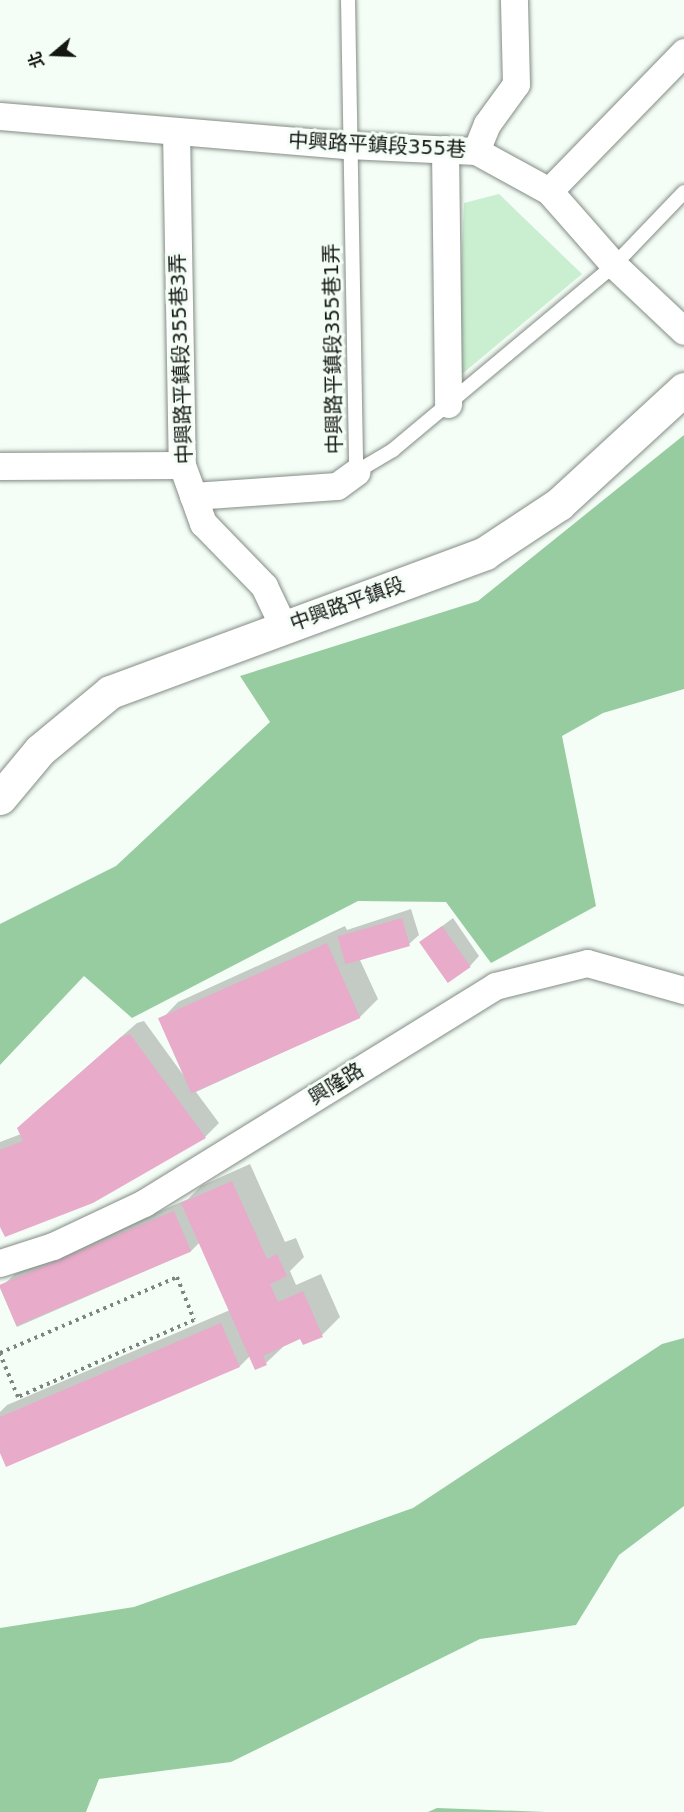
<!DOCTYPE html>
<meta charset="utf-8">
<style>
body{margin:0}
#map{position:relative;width:684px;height:1812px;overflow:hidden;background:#f4fef6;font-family:"DejaVu Sans","Noto Sans TC",sans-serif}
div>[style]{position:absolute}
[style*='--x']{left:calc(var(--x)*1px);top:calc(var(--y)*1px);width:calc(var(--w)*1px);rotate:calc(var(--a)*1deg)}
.green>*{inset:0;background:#caeed0}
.forest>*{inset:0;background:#97cca1}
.shadow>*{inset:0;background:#0003}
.building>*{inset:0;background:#e8abca;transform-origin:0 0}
.path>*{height:4px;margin-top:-2px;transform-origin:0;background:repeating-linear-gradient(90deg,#7e847f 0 3px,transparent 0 7.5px)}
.roads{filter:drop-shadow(0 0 2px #838c85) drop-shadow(0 0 2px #838c85)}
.service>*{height:14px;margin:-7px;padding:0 7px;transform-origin:7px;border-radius:7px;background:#fff}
.minor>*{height:27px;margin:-13.5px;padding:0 13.5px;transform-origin:13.5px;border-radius:13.5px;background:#fff}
.tertiary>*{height:33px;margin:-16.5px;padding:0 16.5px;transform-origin:16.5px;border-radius:16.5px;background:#fff}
span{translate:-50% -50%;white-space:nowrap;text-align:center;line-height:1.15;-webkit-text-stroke:6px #f4fef6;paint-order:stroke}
.street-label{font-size:20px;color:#141714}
.north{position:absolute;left:24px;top:24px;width:60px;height:60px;-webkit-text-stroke:4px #f4fef6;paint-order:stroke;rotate:251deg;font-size:16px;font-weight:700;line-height:24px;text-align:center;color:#141714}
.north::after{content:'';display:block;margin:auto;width:21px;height:27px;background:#141714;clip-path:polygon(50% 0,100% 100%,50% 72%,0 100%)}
</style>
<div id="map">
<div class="green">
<i style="clip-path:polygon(499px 194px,582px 274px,456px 379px,464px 203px)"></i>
</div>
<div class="forest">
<i style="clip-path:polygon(684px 435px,684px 689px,603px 713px,562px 736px,596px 906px,491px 963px,446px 902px,358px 901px,132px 1018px,84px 976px,0 1065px,0 924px,116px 866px,270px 722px,240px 676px,478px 601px)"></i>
<i style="clip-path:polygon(684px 1338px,684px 1506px,619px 1555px,576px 1625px,480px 1639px,231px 1762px,99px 1779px,86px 1812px,0 1812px,0 1628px,134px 1607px,413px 1508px,662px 1344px)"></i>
<i style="clip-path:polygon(437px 1808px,546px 1812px,428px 1812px)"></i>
</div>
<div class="shadow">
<i style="clip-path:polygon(411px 909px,419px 935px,409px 944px,360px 960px,378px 999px,360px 1017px,196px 1092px,219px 1123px,205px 1137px,0 1224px,0 1142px,21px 1134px,19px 1128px,33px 1114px,137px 1023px,144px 1021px,184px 1076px,161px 1020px,178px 1002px,345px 926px,347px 930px)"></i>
<i style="clip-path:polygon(453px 918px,479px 956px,470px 966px,421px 942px)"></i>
<i style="clip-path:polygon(250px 1164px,285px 1242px,296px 1238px,304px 1257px,290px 1271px,296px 1285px,321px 1274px,340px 1317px,322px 1335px,301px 1337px,284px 1346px,266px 1363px,255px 1368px,250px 1356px,240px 1366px,0 1449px,0 1412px,7px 1405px,230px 1310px,200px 1242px,191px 1251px,17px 1327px,0 1288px,15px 1274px,188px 1199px,201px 1186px)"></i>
</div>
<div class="building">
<i style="left:402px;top:918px;width:29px;height:67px;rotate:74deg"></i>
<i style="left:442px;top:926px;width:50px;height:28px;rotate:55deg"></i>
<i style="left:327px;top:943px;width:82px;height:185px;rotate:66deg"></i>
<i style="clip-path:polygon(130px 1034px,206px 1138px,93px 1203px,5px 1237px,0 1227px,0 1150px,23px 1141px,17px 1128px,121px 1037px)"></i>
<i style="clip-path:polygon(232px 1181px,267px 1259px,277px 1254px,287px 1276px,270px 1284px,278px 1302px,303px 1291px,323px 1337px,303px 1345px,300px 1339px,263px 1356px,267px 1365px,255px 1370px,181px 1203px)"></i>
<i style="left:174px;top:1211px;width:44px;height:190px;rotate:67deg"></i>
<i style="clip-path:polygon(221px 1323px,240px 1367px,6px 1467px,0 1453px,0 1417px)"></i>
</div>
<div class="path">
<i style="--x:0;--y:1353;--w:193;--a:-23.2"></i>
<i style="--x:177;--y:1277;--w:46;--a:68.4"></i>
<i style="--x:194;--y:1320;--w:192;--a:156.4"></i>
<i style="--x:18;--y:1397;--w:47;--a:-112.7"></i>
</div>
<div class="roads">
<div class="service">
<i style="--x:348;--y:0;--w:472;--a:89"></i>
<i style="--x:356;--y:472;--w:43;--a:-30.7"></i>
<i style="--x:393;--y:450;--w:288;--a:-39.9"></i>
<i style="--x:614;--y:265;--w:101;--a:-46.2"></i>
</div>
<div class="minor">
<i style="--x:0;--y:116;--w:349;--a:4.8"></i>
<i style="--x:348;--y:145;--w:128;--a:2.7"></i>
<i style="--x:476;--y:151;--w:83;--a:28.7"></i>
<i style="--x:549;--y:191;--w:98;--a:48.7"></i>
<i style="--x:614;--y:265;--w:96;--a:43.3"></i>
<i style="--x:176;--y:131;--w:334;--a:89"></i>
<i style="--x:182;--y:465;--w:62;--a:70.1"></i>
<i style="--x:203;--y:523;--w:88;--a:45.9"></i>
<i style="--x:264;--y:586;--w:47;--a:64.5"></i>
<i style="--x:445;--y:149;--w:255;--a:89.3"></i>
<i style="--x:476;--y:151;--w:29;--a:-68"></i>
<i style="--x:487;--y:124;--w:49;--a:-54.1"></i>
<i style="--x:516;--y:84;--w:84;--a:-91.4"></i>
<i style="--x:549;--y:191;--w:194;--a:-45.8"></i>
<i style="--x:0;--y:466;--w:182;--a:-0.3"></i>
<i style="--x:193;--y:496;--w:144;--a:-4"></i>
<i style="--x:337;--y:486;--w:24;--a:-36"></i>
<i style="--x:0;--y:1263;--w:56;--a:-17.8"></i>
<i style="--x:53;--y:1246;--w:101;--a:-25.3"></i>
<i style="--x:144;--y:1203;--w:413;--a:-31.7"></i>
<i style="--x:495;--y:986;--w:95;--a:-14"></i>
<i style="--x:587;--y:963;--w:101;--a:15.6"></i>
</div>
<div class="tertiary">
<i style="--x:0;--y:798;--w:62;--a:-50.2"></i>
<i style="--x:40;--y:750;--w:91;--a:-39.6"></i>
<i style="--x:110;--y:692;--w:400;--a:-20.3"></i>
<i style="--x:485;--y:553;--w:89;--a:-33.5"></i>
<i style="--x:559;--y:504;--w:170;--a:-42.6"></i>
</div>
</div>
<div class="street-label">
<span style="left:377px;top:145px;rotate:3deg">中興路平鎮段355巷</span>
<span style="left:333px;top:349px;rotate:-91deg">中興路平鎮段355巷1弄</span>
<span style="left:181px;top:359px;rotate:-92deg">中興路平鎮段355巷3弄</span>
<span style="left:347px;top:604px;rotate:-20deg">中興路平鎮段</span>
<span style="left:336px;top:1084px;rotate:-32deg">興隆路</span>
</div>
<div class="north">北</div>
</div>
